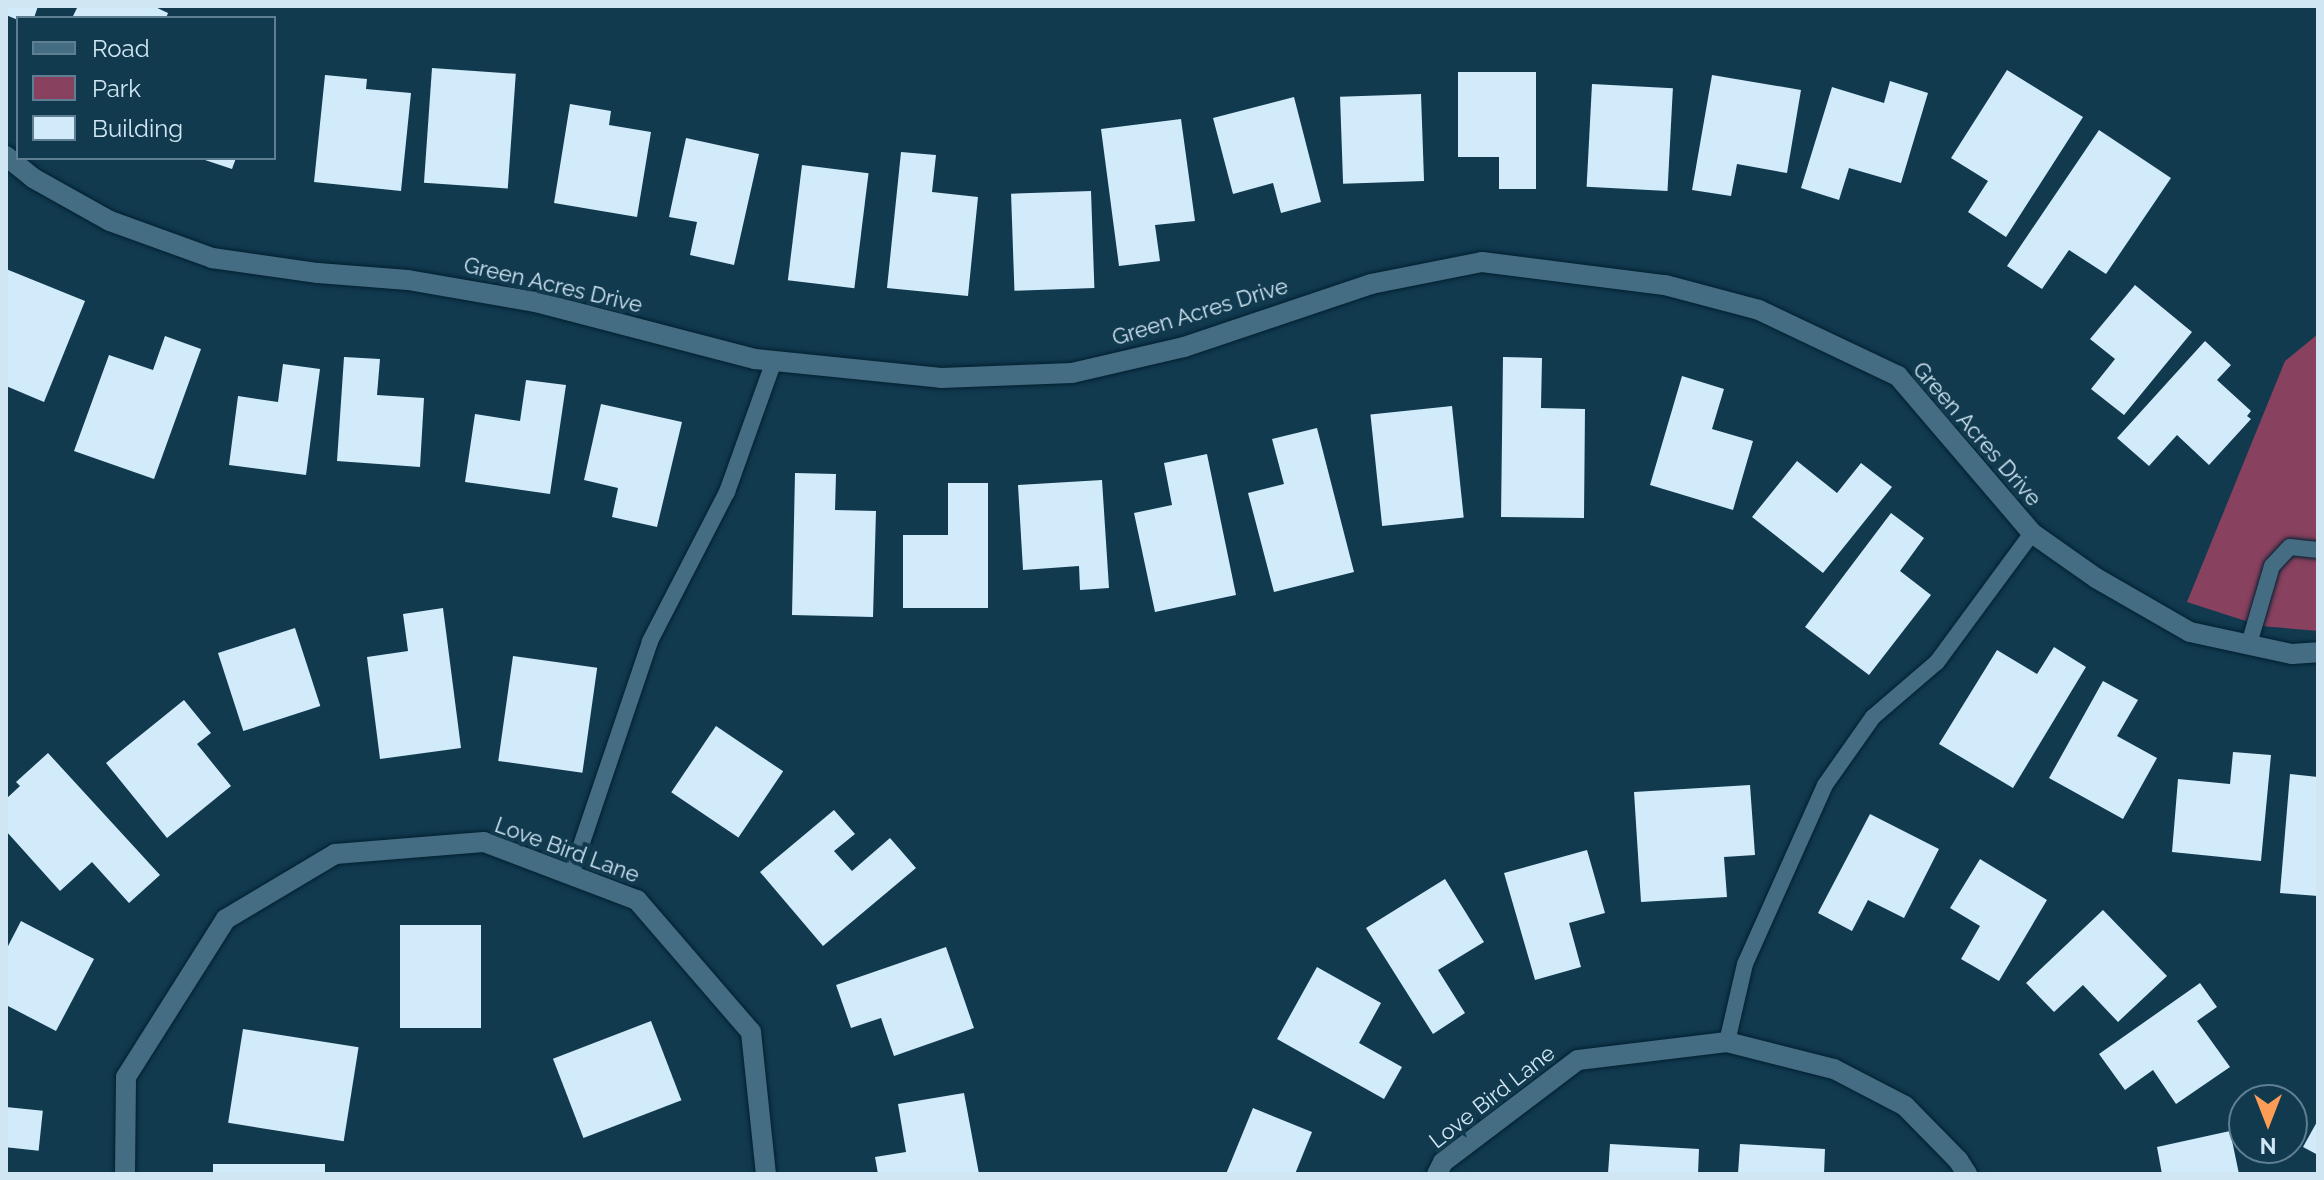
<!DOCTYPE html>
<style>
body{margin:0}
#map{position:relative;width:2324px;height:1180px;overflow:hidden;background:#113a4f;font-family:Raleway,sans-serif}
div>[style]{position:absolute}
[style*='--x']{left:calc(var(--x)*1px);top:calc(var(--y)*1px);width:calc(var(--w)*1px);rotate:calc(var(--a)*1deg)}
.green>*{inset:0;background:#88415f}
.building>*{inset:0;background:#d1ebfa;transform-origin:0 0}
.roads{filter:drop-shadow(0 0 2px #02202f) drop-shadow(0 0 2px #02202f)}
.service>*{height:16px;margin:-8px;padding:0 8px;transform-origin:8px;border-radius:8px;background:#446c83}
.minor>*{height:20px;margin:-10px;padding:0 10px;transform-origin:10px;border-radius:10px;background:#446c83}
span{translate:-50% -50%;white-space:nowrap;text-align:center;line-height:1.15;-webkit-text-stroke:8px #113a4f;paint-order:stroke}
.street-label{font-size:22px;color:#d1e6f3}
.frame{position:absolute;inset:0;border:8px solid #d1e6f3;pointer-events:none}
.legend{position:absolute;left:16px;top:16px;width:260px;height:144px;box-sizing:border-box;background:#113a4f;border:2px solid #5e7f91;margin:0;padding:10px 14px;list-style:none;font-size:24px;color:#d1e6f3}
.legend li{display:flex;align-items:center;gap:16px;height:40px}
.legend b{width:40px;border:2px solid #5e7f91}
.north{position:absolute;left:2228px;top:1084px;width:80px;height:80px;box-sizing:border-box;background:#113a4f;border:2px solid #5e7f91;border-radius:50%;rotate:180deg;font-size:22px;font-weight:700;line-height:32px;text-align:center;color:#d1e6f3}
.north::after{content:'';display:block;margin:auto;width:28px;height:36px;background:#fd9c56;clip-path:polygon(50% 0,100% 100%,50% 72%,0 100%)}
</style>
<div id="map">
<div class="green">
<i style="clip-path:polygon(2318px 334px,2318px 631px,2261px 626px,2187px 602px,2285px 361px)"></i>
</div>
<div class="building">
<i style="clip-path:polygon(6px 6px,38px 6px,34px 18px,18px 20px,6px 15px)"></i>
<i style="clip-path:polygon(78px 6px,153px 6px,168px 13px,166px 18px,72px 18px)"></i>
<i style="left:432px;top:68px;width:84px;height:115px;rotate:4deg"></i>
<i style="clip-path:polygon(2007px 70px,2083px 117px,2006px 237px,1968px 212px,1988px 181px,1951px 158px)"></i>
<i style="clip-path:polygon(1458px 72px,1536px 72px,1536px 189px,1499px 189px,1499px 157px,1458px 157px)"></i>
<i style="clip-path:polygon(325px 75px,367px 79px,366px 89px,411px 93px,401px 191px,314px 182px)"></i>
<i style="clip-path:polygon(1712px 75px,1801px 90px,1787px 173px,1737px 164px,1731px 196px,1692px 190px)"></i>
<i style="clip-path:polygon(1890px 81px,1928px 93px,1901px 183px,1849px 168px,1839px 200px,1801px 188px,1832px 87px,1884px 103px)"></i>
<i style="left:1592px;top:84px;width:81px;height:103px;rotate:3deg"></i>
<i style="left:1421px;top:94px;width:87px;height:81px;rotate:88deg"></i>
<i style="clip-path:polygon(1294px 97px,1321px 202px,1281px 213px,1273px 183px,1233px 194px,1213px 118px)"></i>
<i style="clip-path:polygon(570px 104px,611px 111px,609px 125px,651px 132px,637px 217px,554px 203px)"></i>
<i style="clip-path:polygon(1181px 119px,1195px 221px,1155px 225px,1160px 261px,1119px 266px,1101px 129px)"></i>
<i style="clip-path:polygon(2099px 130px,2171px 178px,2106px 274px,2069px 250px,2042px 289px,2007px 266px)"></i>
<i style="clip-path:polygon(686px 138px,759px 154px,734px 265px,690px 255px,697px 222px,669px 217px)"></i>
<i style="clip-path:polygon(901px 152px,936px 155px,932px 192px,978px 197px,968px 296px,887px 288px)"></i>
<i style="clip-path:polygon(199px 158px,236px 158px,232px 169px)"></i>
<i style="left:802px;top:165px;width:67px;height:116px;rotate:7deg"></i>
<i style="left:1091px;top:191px;width:97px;height:80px;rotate:88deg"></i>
<i style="clip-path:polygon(6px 269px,85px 301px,44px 402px,6px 386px)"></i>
<i style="clip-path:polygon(2135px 285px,2192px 332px,2124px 415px,2091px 389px,2115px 359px,2090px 339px)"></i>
<i style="clip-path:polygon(165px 336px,201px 349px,154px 479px,74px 451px,109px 355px,153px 370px)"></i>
<i style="clip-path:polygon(2205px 341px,2231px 365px,2217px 380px,2251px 411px,2247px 416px,2251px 419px,2209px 465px,2177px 435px,2149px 466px,2117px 438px)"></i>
<i style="clip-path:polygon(344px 357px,380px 359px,377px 395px,424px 398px,420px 467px,337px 461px)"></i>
<i style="clip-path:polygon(1503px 357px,1542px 358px,1541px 408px,1585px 409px,1584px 518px,1501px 517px)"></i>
<i style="clip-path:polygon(283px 364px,320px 369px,306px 475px,229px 465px,238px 396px,278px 402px)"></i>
<i style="clip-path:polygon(1682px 376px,1724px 389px,1712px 429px,1753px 441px,1733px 510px,1650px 485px)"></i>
<i style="clip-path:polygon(526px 380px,566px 385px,550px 494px,465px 482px,475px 414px,520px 421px)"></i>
<i style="clip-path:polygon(601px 404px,682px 422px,657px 527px,612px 517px,618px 488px,584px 480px)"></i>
<i style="left:1452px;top:406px;width:112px;height:82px;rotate:84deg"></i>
<i style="clip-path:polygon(1317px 428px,1354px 572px,1274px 592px,1248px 493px,1284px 484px,1272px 439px)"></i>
<i style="clip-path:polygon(1207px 454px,1236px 595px,1155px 612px,1134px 513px,1172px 505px,1164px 463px)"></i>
<i style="clip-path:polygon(1797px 461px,1837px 493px,1861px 463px,1892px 487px,1823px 573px,1752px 517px)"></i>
<i style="clip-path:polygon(795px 473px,836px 474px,835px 510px,876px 511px,873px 617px,792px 615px)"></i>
<i style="clip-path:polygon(1102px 480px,1109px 588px,1080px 590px,1079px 566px,1023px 570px,1018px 485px)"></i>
<i style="clip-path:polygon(948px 483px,988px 483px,988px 608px,903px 608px,903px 535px,948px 535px)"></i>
<i style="clip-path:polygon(1891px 513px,1924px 538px,1900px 571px,1931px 595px,1869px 675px,1805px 627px)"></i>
<i style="clip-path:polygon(443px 608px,461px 748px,380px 759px,367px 657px,408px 651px,403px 614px)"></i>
<i style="left:295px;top:628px;width:82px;height:81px;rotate:72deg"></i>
<i style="clip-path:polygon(2054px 647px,2086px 667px,2013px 788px,1939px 744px,1997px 650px,2037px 674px)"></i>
<i style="left:513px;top:656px;width:85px;height:106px;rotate:8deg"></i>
<i style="clip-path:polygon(2103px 681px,2138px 700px,2117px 736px,2157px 758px,2123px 819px,2049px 778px)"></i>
<i style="clip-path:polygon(184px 700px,211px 733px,197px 744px,231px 786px,167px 838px,106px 763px)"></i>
<i style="left:716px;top:726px;width:81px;height:80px;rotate:34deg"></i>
<i style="clip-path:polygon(2233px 752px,2271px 755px,2261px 861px,2172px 852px,2178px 779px,2230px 784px)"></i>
<i style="clip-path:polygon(48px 753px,160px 875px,129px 903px,92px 862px,60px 891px,6px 831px,6px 799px,20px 786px,16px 782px)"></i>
<i style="clip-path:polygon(2290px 774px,2318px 777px,2318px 896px,2280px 893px)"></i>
<i style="clip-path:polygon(1750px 785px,1755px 855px,1724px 857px,1727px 897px,1641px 902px,1634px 792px)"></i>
<i style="clip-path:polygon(834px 810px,855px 834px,834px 851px,852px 871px,890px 838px,916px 868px,823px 946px,760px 872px)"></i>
<i style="clip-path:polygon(1870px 814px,1939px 849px,1904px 918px,1868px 900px,1852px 931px,1818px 913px)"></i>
<i style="clip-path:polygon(1587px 850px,1605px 913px,1569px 923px,1581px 967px,1535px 980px,1504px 873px)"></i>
<i style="clip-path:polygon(1980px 859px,2047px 900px,1999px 981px,1961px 959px,1980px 926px,1950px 908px)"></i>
<i style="clip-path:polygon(1445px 879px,1484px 942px,1438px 970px,1465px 1013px,1433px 1034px,1366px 928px)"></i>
<i style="clip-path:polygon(2103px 910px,2167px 976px,2118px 1022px,2083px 985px,2054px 1012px,2026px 983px)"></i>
<i style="clip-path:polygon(21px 921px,94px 959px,56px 1031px,6px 1005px,6px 950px)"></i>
<i style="left:400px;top:925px;width:81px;height:103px"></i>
<i style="clip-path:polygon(946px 947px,974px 1028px,894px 1056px,881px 1018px,851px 1028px,836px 985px)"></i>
<i style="clip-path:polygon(1317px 967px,1381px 1003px,1359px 1043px,1402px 1067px,1384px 1099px,1277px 1039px)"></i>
<i style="clip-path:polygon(2200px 983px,2217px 1007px,2197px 1021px,2230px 1067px,2176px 1104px,2153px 1070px,2125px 1090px,2099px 1054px)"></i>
<i style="left:651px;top:1021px;width:85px;height:105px;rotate:69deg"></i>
<i style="left:243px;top:1029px;width:117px;height:95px;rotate:9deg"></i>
<i style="clip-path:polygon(964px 1093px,979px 1174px,878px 1174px,875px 1157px,906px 1152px,898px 1104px)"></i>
<i style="left:6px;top:1107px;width:37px;height:40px;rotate:6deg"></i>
<i style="clip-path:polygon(1253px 1108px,1312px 1132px,1295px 1174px,1226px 1174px)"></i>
<i style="clip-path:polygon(2318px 1120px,2318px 1155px,2303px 1147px)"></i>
<i style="clip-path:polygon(2230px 1131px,2239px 1174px,2162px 1174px,2157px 1147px)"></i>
<i style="clip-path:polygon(1610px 1144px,1699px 1149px,1698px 1174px,1608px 1174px)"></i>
<i style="clip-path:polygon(1740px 1144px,1825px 1149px,1824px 1174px,1738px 1174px)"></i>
<i style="left:325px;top:1164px;width:10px;height:112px;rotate:90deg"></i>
</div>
<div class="roads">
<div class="service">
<i style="--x:2249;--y:644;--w:81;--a:-73.6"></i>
<i style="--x:2272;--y:566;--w:26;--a:-47"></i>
<i style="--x:2290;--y:547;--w:28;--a:6"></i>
<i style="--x:571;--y:875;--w:247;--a:-71.3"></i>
<i style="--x:650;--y:641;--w:168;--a:-62.7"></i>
<i style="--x:727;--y:492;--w:139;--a:-70.3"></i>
<i style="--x:1727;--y:1042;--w:80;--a:-77"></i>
<i style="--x:1745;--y:964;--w:196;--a:-65.9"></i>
<i style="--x:1825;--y:785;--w:83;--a:-54.8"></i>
<i style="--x:1873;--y:717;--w:84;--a:-40.7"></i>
<i style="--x:1937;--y:662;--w:160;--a:-53.6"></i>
</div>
<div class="minor">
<i style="--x:6;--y:156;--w:35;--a:39"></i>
<i style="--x:33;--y:178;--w:88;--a:29.2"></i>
<i style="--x:110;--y:221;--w:109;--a:19.9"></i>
<i style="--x:212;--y:258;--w:107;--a:8.1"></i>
<i style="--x:318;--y:273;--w:90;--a:4.4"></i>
<i style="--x:408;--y:280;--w:130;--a:9.8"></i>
<i style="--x:536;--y:302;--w:226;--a:14.6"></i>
<i style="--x:755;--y:359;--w:187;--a:5.8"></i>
<i style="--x:941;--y:378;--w:131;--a:-2.2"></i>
<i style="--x:1072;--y:373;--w:115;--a:-13.1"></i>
<i style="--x:1184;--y:347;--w:197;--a:-18.6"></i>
<i style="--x:1371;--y:284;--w:113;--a:-11.2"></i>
<i style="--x:1482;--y:262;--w:184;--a:7.2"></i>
<i style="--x:1665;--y:285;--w:97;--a:14.9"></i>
<i style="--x:1759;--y:310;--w:154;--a:25.4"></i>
<i style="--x:1898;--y:376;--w:206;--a:49.5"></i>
<i style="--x:2032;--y:533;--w:78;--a:35.1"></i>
<i style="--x:2096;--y:578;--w:108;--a:29.9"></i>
<i style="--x:2190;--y:632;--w:104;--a:12.2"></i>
<i style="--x:2292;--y:654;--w:26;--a:-4"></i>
<i style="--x:125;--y:1174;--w:97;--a:-89.4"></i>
<i style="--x:126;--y:1077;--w:187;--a:-57.7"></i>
<i style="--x:226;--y:919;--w:127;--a:-30.8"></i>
<i style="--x:335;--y:854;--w:149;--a:-4.6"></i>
<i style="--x:484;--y:842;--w:164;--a:20.8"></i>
<i style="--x:637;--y:900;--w:174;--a:49.2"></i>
<i style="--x:751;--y:1032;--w:143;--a:84"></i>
<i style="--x:1437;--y:1174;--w:13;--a:-63"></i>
<i style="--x:1443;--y:1162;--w:169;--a:-37.1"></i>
<i style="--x:1578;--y:1060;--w:150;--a:-6.9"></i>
<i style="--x:1727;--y:1042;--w:110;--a:14.2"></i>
<i style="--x:1834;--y:1069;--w:80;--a:27.5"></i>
<i style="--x:1905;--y:1106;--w:76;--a:45.5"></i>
<i style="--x:1958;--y:1160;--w:17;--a:57"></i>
</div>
</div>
<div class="street-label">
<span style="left:553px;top:285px;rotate:13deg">Green Acres Drive</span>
<span style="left:1200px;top:312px;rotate:-17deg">Green Acres Drive</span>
<span style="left:1977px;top:434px;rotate:49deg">Green Acres Drive</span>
<span style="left:567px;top:850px;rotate:20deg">Love Bird Lane</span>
<span style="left:1492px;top:1097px;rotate:-38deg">Love Bird Lane</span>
</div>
<div class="frame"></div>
<ul class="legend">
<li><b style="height:10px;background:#446c83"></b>Road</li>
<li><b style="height:22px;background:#88415f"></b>Park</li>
<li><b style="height:22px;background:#d1ebfa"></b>Building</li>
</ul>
<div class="north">N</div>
</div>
